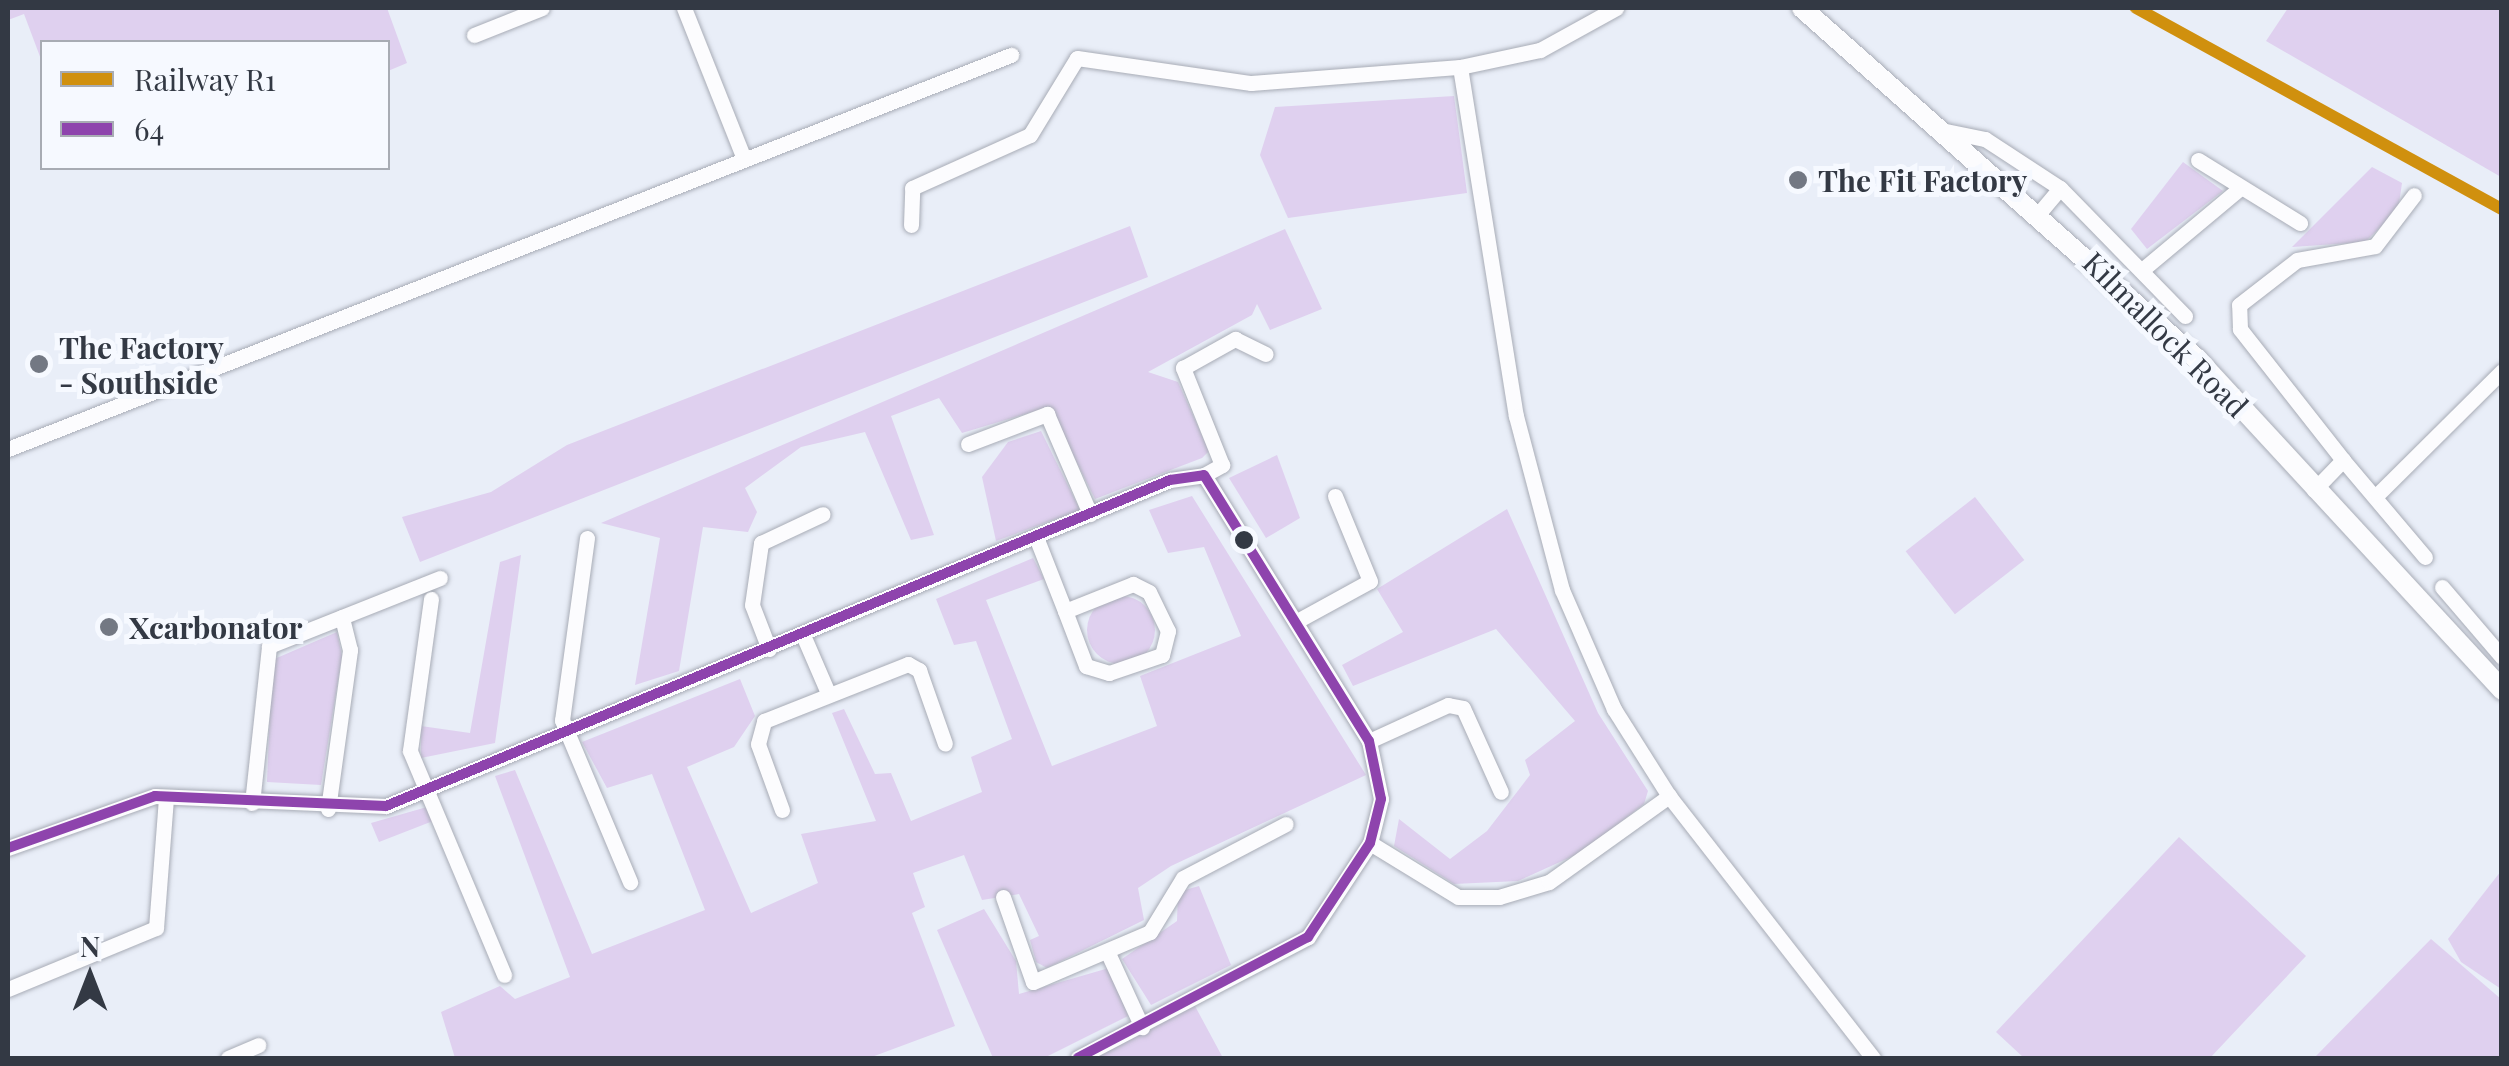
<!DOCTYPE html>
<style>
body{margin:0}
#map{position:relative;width:2509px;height:1066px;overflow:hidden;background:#e9eef8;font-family:"Playfair Display",serif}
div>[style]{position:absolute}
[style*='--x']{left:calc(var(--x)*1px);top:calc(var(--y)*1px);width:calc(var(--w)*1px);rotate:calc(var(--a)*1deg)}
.green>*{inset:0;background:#dfd0ef;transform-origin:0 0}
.round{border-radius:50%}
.roads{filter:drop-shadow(0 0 2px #a8acb6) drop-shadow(0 0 2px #a8acb6)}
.street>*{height:15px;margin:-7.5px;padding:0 7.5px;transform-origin:7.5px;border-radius:7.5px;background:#fcfcfe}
.secondary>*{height:20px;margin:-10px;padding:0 10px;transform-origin:10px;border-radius:10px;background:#fcfcfe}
.bus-1>*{height:10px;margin:-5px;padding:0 5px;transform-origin:5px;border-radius:5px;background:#8e44ad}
.rail-1>*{height:12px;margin:-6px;padding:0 6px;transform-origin:6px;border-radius:6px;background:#d0900e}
.dots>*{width:28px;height:28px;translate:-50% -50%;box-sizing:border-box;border:5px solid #f6f9ff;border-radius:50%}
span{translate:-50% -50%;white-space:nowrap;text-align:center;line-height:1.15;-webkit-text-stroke:10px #f6f9ff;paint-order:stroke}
.poi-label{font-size:30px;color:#333944;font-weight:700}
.left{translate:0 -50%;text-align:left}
.street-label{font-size:30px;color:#333944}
.frame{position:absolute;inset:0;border:10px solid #333944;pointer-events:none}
.legend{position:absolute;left:40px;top:40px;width:350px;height:130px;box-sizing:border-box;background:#f6f9ff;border:2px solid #a8acb4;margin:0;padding:12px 18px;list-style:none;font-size:30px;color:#333944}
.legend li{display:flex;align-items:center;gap:20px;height:50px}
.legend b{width:50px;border:2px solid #a8acb4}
.north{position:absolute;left:40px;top:926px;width:100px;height:100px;-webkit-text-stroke:8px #f6f9ff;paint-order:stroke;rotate:0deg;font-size:28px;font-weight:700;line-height:40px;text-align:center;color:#333944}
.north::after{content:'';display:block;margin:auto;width:35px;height:45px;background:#333944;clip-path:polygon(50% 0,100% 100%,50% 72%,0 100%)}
</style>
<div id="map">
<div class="green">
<i style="clip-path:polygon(8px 8px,387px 8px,407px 63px,388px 71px,388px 42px,42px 42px,42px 62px,24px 14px,8px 20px)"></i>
<i style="clip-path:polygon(2288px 8px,2501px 8px,2501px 177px,2266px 41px)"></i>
<i style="clip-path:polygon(1454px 96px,1467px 193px,1288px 218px,1260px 155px,1275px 107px)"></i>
<i style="clip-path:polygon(2183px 162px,2223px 191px,2147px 249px,2131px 229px)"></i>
<i style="clip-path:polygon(2372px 167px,2402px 183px,2398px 210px,2365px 242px,2292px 247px)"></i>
<i style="clip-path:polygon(1130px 226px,1148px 277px,420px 562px,402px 517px,491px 492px,567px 445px)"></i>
<i style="clip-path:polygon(1285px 229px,1322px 309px,1270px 330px,1257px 304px,1252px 315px,1148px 372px,1178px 382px,1209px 451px,1202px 458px,1095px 499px,1049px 407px,962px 433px,939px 398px,891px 416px,934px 535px,911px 540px,865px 432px,801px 447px,745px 488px,757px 512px,748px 532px,703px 527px,679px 671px,635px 685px,660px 538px,601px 523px)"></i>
<i style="clip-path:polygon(1041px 431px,1080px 510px,996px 541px,982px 477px,1008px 442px)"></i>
<i style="clip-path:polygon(1277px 455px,1300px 518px,1266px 538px,1229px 478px)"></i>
<i style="clip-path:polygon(1192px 496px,1366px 775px,1171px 866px,1138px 888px,1144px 920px,1047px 968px,1036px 962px,1030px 940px,1039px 936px,1019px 894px,982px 900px,964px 855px,913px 873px,925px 907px,912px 913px,955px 1026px,869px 1058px,455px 1058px,441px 1012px,500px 986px,515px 999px,570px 977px,495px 776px,515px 770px,592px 954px,705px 910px,652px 774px,607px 788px,582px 742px,740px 679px,755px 716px,734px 747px,687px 767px,751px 913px,818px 883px,801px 834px,876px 821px,832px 713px,844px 709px,875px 774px,891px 773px,911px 821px,982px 792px,971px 757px,1012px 739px,976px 641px,954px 645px,936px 599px,1033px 558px,1044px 579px,986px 600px,1052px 766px,1157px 726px,1140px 676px,1241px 636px,1204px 547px,1168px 553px,1149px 510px)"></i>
<i style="left:1975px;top:497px;width:80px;height:88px;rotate:52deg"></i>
<i style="clip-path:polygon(1507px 509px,1598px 713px,1648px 791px,1644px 804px,1582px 852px,1518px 881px,1454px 884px,1394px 846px,1399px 819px,1450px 859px,1487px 831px,1530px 775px,1525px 760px,1575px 721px,1496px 629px,1353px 686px,1342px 665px,1403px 632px,1377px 589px)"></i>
<i style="clip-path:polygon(521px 555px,495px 743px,421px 758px,421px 726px,470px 733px,500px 562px)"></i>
<i class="round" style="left:1087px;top:596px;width:68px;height:68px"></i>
<i style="clip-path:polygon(337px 632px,342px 656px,321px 785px,267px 782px,272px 660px)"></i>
<i style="clip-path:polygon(427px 807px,433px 821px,379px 842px,371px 823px)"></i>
<i style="clip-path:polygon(2179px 837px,2306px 956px,2210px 1058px,2024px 1058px,1996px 1032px)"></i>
<i style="clip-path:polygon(2501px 871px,2501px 989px,2461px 962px,2448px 939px)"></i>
<i style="clip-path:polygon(1199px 886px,1231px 965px,1151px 1005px,1122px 959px,1177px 921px,1178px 892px)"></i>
<i style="clip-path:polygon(984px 909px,1016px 961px,1019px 994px,1109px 968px,1128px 1016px,1044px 1058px,993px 1058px,937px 930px)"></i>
<i style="clip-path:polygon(2431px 939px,2501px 999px,2501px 1058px,2314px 1058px)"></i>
<i style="clip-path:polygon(1195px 1006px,1223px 1058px,1092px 1058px)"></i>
</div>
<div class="roads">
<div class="street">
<i style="--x:684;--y:8;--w:162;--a:68.3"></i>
<i style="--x:474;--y:35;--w:73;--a:-21.7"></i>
<i style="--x:1460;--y:67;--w:353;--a:80.9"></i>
<i style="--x:1516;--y:416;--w:180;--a:75.2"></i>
<i style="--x:1562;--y:590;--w:130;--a:66.4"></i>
<i style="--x:1614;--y:709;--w:103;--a:57.7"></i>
<i style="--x:1669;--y:796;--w:332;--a:52.1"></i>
<i style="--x:1941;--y:130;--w:45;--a:11.6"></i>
<i style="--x:1985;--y:139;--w:90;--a:33.2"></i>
<i style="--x:2060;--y:188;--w:179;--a:45.7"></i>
<i style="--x:2198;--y:160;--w:120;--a:31.7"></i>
<i style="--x:2040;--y:212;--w:31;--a:-50"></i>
<i style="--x:911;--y:225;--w:37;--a:-88"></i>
<i style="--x:912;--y:188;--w:129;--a:-24.2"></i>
<i style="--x:1030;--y:135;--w:90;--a:-58.6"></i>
<i style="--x:1077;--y:58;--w:176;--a:8.2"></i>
<i style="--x:1251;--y:83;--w:210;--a:-4.4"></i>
<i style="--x:1460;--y:67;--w:82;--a:-12"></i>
<i style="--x:1540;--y:50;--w:87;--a:-28.9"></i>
<i style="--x:2142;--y:270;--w:126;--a:-39.9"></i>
<i style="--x:968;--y:444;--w:85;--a:-20.8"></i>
<i style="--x:1047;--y:414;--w:109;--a:66.7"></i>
<i style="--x:8;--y:449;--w:1078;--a:-21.45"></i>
<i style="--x:2343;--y:460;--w:127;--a:49.8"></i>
<i style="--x:1204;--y:475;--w:21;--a:-29"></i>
<i style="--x:1222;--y:465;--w:105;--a:-111.9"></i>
<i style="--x:1183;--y:368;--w:60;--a:-29.1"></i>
<i style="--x:1235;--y:339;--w:34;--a:26"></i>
<i style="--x:2314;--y:490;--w:42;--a:-46"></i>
<i style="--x:2343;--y:460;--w:167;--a:-128.2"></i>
<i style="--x:2240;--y:329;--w:24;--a:-92"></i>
<i style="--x:2239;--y:305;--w:73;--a:-37.8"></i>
<i style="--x:2297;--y:260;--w:79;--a:-10.2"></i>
<i style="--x:2375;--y:246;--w:64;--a:-52.6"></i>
<i style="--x:2377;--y:495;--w:176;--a:-44.8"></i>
<i style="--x:1036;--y:537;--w:79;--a:68.6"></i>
<i style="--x:1065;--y:611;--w:59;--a:69.1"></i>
<i style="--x:1086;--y:666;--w:24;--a:17"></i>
<i style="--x:1109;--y:673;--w:56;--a:-18.8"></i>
<i style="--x:1162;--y:655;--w:25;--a:-76"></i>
<i style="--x:1168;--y:631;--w:43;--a:-116"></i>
<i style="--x:1149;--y:592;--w:18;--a:-153"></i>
<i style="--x:1133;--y:584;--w:73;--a:158.3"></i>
<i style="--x:587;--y:538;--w:184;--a:97.8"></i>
<i style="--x:562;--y:720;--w:176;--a:67.2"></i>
<i style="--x:2442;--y:587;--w:92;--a:49.4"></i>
<i style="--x:431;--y:599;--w:153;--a:97.9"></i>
<i style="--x:410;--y:751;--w:243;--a:67.2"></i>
<i style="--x:1297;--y:621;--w:83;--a:-28.7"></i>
<i style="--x:1370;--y:581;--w:92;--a:-112.4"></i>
<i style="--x:803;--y:635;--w:65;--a:66.6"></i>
<i style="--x:769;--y:649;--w:47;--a:-111.1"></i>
<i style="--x:752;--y:605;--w:63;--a:-81.7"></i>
<i style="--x:761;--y:543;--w:68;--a:-25.1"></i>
<i style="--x:1369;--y:741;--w:87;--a:-24.5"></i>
<i style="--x:1448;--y:705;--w:15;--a:11"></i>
<i style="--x:1463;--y:708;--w:92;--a:65.7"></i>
<i style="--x:252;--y:803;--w:158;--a:-83.8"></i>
<i style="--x:269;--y:646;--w:184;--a:-21.7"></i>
<i style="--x:328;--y:809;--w:161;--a:-82.1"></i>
<i style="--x:350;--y:650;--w:34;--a:-104"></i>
<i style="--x:782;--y:810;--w:70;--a:-110"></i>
<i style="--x:758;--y:744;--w:24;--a:-75"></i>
<i style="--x:764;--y:721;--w:155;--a:-21.6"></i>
<i style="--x:908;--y:664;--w:13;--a:29"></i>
<i style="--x:919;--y:670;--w:78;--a:70.6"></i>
<i style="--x:1370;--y:843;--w:103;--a:31.5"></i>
<i style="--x:1458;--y:897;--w:41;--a:0"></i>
<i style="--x:1499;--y:897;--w:52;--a:-16.7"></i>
<i style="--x:1549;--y:882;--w:148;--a:-35.6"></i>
<i style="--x:8;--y:848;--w:156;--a:-19.5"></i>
<i style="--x:155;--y:796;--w:231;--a:2.5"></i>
<i style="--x:386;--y:806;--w:849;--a:-22.58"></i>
<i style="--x:1170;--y:480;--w:34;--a:-8"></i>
<i style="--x:1204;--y:475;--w:313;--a:58.2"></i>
<i style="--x:1369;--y:741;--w:59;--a:78.3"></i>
<i style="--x:1381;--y:799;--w:45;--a:104"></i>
<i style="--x:1370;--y:843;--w:113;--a:123.4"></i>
<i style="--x:1308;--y:937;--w:260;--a:152.3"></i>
<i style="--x:1003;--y:897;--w:90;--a:70.6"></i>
<i style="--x:1033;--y:982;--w:127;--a:-23.1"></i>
<i style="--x:1150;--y:932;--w:63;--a:-58.6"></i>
<i style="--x:1183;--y:878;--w:116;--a:-27.7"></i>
<i style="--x:1107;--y:951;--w:84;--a:65.3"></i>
<i style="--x:8;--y:989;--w:160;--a:-22.4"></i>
<i style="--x:156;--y:928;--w:131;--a:-85.6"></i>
<i style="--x:228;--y:1058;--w:33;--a:-23"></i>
</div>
<div class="secondary">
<i style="--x:1802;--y:8;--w:527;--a:41.62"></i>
<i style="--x:2196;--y:358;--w:452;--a:47.3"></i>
</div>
</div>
<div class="bus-1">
<i style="--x:8;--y:848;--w:156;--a:-19.5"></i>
<i style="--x:155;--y:796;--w:231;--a:2.5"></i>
<i style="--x:386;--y:806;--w:849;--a:-22.58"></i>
<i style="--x:1170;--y:480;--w:34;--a:-8"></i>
<i style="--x:1204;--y:475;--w:313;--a:58.2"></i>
<i style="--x:1369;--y:741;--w:59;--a:78.3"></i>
<i style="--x:1381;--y:799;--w:45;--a:104"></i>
<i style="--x:1370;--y:843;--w:113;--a:123.4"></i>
<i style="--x:1308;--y:937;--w:260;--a:152.3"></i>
</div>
<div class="rail-1">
<i style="--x:2136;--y:8;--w:418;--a:28.8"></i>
</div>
<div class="dots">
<i style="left:1798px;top:180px;background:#737883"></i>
<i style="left:39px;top:364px;background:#737883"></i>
<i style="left:1244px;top:540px;background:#333944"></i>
<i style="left:109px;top:627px;background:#737883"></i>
</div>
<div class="poi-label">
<span class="left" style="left:1818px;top:180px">The Fit Factory</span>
<span class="left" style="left:59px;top:364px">The Factory<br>- Southside</span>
<span class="left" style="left:129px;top:627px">Xcarbonator</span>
</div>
<div class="street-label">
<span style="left:2166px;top:334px;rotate:45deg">Kilmallock Road</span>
</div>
<div class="frame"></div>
<ul class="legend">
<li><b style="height:12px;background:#d0900e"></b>Railway R1</li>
<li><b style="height:12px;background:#8e44ad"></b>64</li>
</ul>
<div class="north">N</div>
</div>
